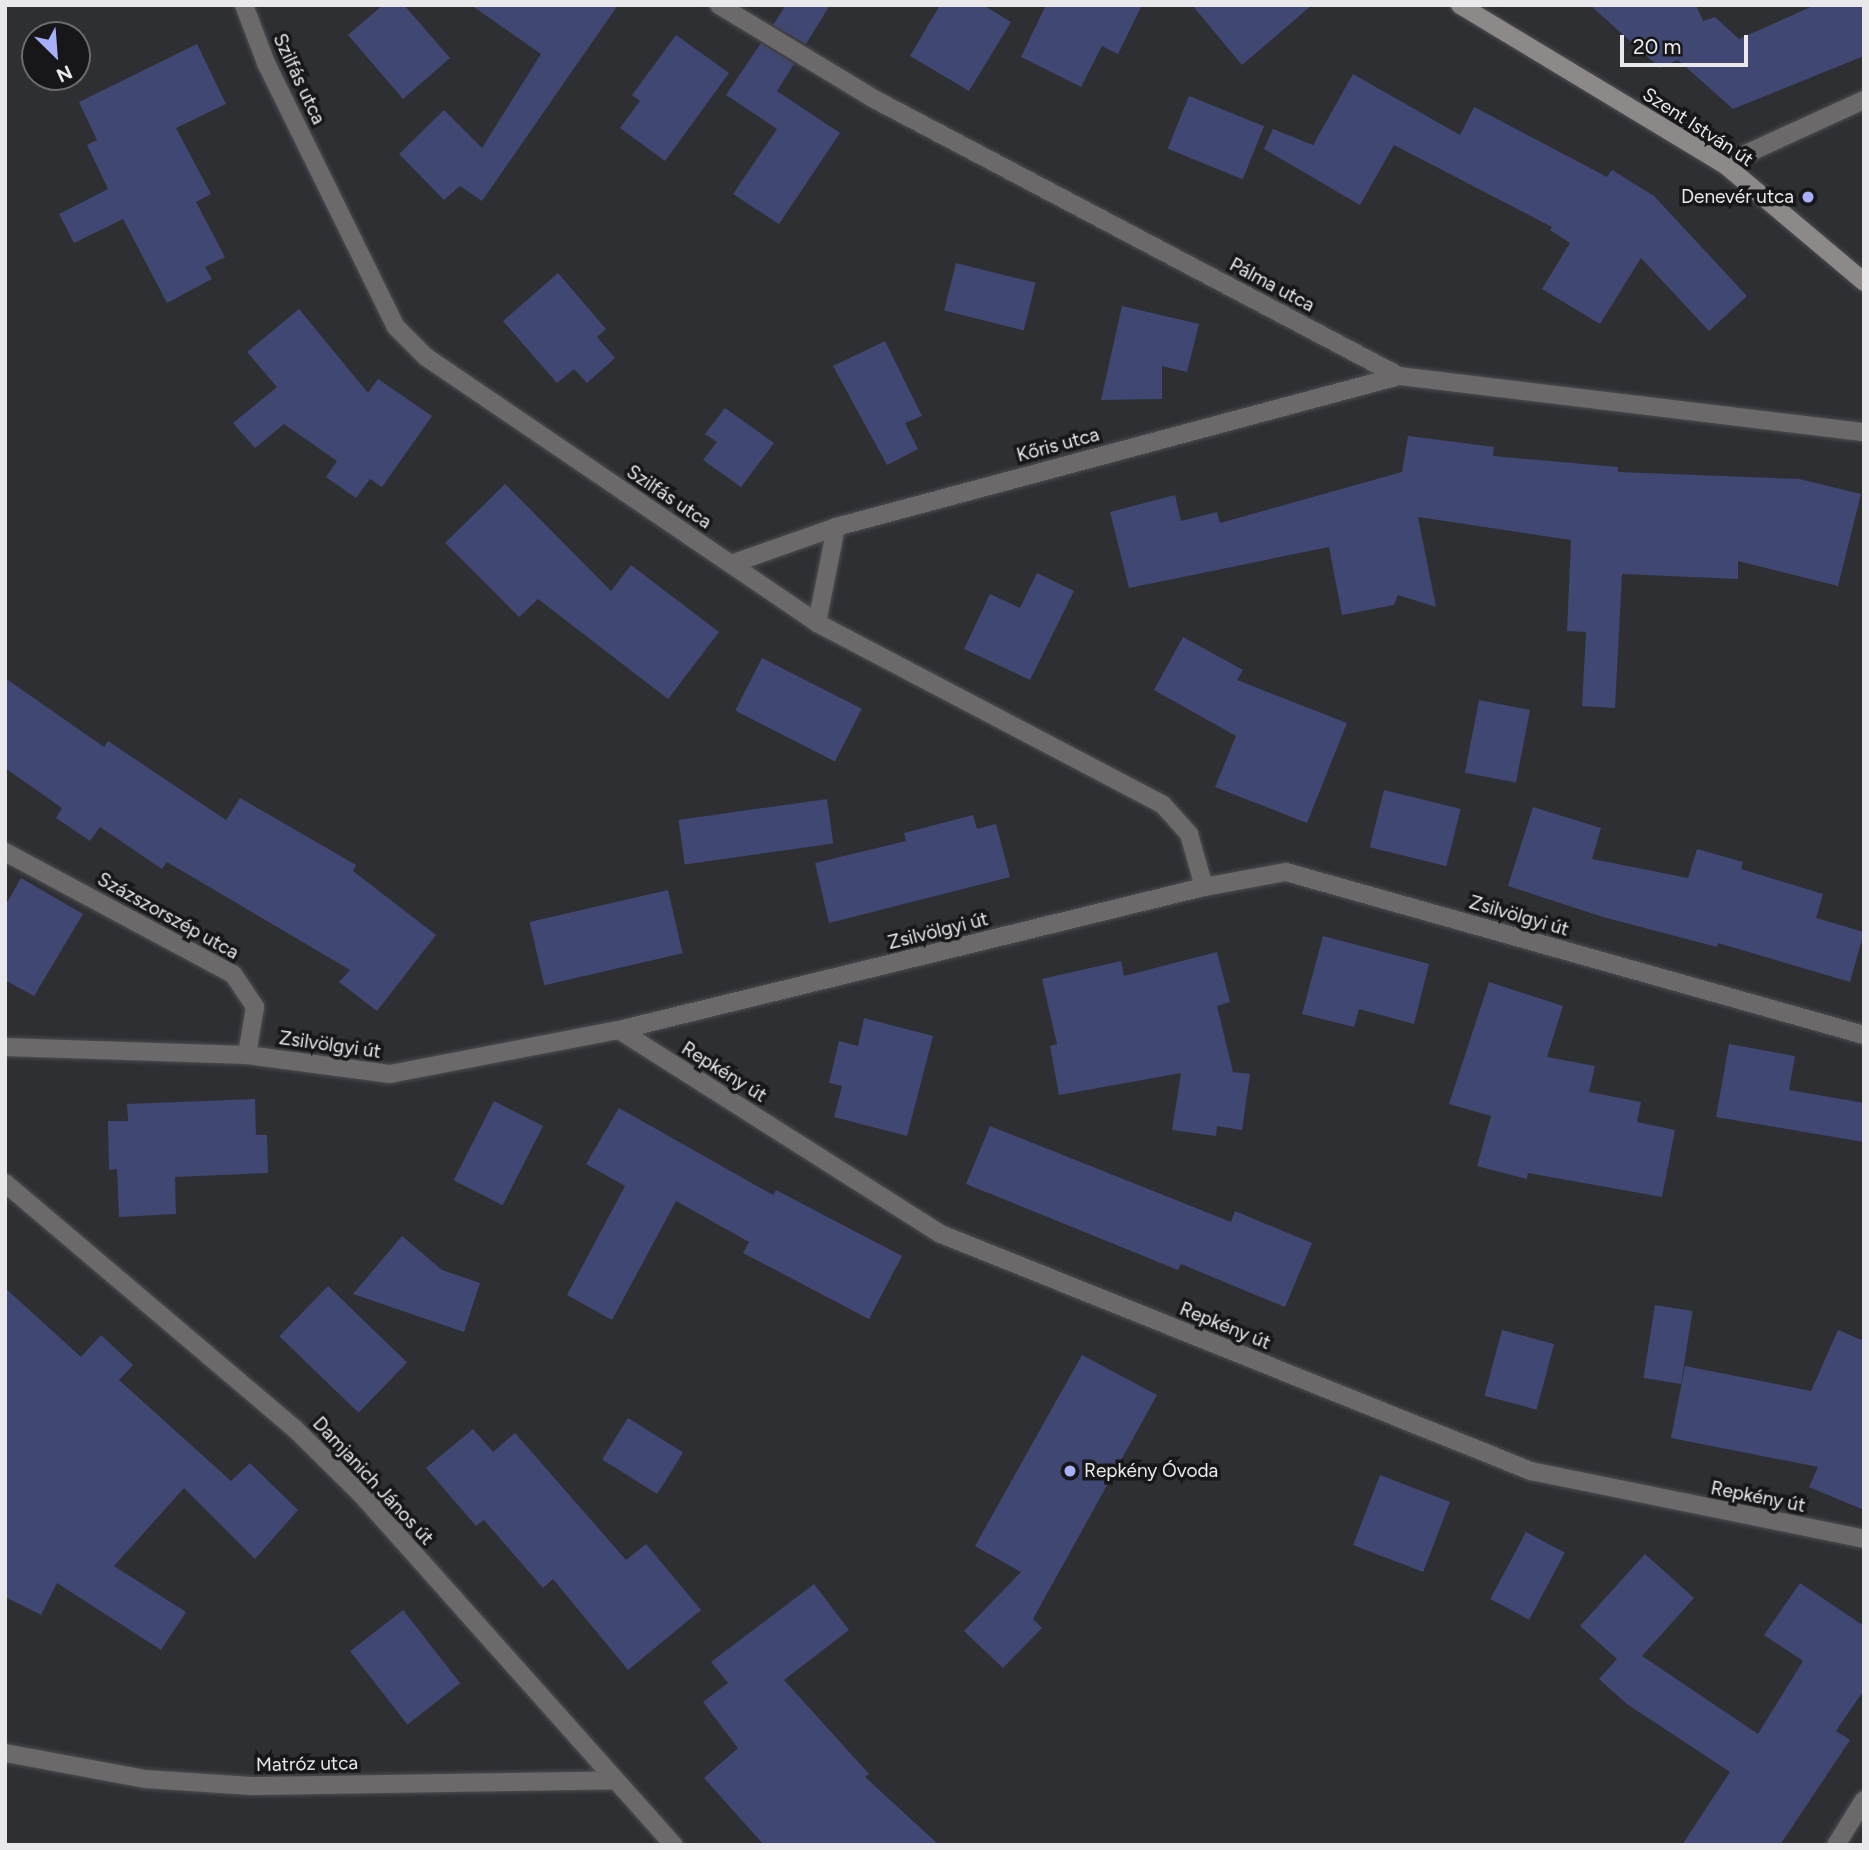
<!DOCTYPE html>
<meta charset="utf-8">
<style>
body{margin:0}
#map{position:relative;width:1869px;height:1850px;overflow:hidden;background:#2e2f33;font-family:Figtree,sans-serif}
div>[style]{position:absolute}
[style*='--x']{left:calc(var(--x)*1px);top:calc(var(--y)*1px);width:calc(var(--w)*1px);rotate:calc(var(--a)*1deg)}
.building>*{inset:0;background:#404772;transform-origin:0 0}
.roads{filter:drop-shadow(0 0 2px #4c4d51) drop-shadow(0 0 2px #4c4d51)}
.street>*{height:18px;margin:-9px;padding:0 9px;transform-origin:9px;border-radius:9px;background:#6b6969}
.secondary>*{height:18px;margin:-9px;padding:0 9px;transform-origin:9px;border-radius:9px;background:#8d8989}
.dots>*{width:19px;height:19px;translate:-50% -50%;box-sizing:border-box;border:4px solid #171719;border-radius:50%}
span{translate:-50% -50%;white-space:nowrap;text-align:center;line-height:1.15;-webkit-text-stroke:7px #171719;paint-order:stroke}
.street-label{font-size:19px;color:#e9e9ec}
.poi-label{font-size:19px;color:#e9e9ec}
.right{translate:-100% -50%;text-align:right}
.left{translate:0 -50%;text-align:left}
.frame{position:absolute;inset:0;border:7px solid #e9e9ec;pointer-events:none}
.north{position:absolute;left:21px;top:21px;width:70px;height:70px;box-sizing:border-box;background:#171719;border:2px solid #6b6b6d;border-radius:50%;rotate:155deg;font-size:19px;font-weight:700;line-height:28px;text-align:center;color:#e9e9ec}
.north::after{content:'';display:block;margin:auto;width:24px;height:32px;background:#a8b0fc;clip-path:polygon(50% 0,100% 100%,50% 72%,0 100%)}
.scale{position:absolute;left:1620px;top:35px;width:128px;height:32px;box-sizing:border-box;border:4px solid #e9e9ec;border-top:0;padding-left:9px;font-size:21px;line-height:24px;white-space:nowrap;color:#e9e9ec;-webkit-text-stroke:5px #171719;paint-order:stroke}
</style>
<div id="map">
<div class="building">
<i style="clip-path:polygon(383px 5px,404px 5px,450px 58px,403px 99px,348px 35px)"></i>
<i style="clip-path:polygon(471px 5px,618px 5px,482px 201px,460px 186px,444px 200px,399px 154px,444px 110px,482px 148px,541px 54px)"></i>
<i style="clip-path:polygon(786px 5px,830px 5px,806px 44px,773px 25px)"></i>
<i style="clip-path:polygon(940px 5px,983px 5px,1011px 22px,969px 91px,910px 56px)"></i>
<i style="clip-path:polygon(1046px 5px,1142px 5px,1118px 54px,1102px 46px,1081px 87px,1021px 57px)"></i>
<i style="clip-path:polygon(1192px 5px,1312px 5px,1242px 65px)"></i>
<i style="clip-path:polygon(1590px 5px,1696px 5px,1703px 21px,1715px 17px,1739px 39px,1815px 5px,1864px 5px,1864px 56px,1733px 109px,1678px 60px,1660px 68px)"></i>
<i style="clip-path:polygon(676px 35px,729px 73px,665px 161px,620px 128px,640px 101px,632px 95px)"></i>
<i style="clip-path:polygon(761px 43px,794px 64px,777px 91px,840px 133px,779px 224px,733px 194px,777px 129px,726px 95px)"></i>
<i style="clip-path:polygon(197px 44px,226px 104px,176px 128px,211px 194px,196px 202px,225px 257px,205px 267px,212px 279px,167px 303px,123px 219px,74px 243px,59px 214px,108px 189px,87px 145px,97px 140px,79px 102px)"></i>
<i style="clip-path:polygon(1353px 74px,1460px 135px,1474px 107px,1607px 177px,1612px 170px,1654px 196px,1747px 296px,1709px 331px,1641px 258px,1600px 324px,1542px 289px,1570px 243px,1550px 230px,1552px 227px,1394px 145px,1360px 205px,1264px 149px,1273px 129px,1313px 145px)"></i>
<i style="left:1189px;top:96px;width:81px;height:57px;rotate:22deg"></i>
<i style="left:956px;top:263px;width:82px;height:49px;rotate:14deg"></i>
<i style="clip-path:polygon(558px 273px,606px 329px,597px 337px,615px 358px,587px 383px,574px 369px,557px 383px,503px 321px)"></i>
<i style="clip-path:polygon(1122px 306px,1199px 324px,1187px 372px,1162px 366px,1162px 399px,1101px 400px)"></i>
<i style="clip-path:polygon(299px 309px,368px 393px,378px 379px,432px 416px,382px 487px,370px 479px,356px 498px,326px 477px,337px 461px,284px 424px,255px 448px,233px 423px,277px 387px,247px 352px)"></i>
<i style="clip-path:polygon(885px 341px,922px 416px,905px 423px,918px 449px,887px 465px,833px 366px)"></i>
<i style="clip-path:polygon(725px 408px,774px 443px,741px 487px,703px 460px,717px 442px,705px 434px)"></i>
<i style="clip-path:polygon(1408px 436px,1494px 447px,1493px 456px,1618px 467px,1618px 472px,1799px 479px,1861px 494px,1838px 586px,1738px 561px,1738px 579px,1622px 574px,1615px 708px,1582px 706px,1586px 632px,1567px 631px,1571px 540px,1418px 517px,1436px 607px,1398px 595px,1394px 605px,1342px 615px,1329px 547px,1129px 588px,1110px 512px,1175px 495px,1181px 521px,1217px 512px,1220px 523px,1402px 472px)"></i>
<i style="clip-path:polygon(505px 484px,611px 591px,631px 565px,719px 632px,668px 699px,538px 599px,519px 617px,445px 543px)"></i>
<i style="clip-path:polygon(1037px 573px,1074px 591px,1030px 680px,964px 649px,990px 594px,1020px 608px)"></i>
<i style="clip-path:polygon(1183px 637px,1243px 670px,1237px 680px,1347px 723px,1307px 823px,1215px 787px,1236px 736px,1154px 690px)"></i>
<i style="left:762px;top:658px;width:112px;height:59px;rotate:27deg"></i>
<i style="clip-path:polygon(5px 678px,104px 747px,108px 741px,226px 820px,240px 798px,356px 865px,353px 871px,436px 935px,377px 1011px,339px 982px,350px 970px,167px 862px,162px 869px,100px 827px,90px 841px,56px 818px,62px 808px,5px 768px)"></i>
<i style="left:1479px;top:700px;width:52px;height:74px;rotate:11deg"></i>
<i style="left:1384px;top:790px;width:79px;height:59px;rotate:14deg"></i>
<i style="left:827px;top:799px;width:45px;height:150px;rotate:82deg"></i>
<i style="clip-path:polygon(1533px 807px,1601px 828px,1592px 859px,1688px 878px,1697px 849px,1743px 862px,1741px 869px,1823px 894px,1816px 918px,1864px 932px,1850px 982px,1718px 943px,1717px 947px,1603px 917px,1508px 886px)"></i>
<i style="clip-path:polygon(973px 815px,977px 829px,996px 824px,1010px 877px,829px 923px,815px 863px,906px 841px,904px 833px)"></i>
<i style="clip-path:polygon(21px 878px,83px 914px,34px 996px,5px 980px,5px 906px)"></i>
<i style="left:668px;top:890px;width:65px;height:142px;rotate:77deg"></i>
<i style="clip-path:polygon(1323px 936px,1429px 964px,1414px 1024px,1359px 1009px,1354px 1027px,1302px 1014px)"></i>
<i style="clip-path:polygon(1217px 952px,1230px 1002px,1217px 1006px,1233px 1072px,1250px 1074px,1242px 1130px,1217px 1126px,1216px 1136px,1172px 1130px,1181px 1073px,1059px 1095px,1050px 1046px,1057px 1044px,1042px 979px,1121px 961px,1124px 976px)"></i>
<i style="clip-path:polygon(1489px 982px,1563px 1006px,1547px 1057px,1595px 1066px,1589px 1092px,1641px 1102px,1637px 1122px,1675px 1130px,1662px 1197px,1528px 1173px,1527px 1179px,1477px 1166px,1491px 1116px,1449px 1104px)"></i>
<i style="clip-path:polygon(864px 1018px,933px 1036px,907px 1136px,834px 1117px,842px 1086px,829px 1083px,839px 1041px,858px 1046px)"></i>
<i style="clip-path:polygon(1729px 1044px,1795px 1056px,1789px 1090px,1864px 1103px,1864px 1142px,1716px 1117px)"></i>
<i style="clip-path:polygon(255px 1099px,256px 1135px,267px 1135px,268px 1173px,175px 1177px,176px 1214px,119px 1217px,117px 1169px,109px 1170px,108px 1121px,128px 1121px,127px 1104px)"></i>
<i style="left:494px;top:1101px;width:55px;height:89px;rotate:27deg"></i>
<i style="clip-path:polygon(619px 1108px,773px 1195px,776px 1190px,902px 1256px,869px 1319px,743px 1253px,749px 1242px,676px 1201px,612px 1320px,567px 1295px,625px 1186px,586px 1164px)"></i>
<i style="clip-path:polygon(990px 1126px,1231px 1222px,1235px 1211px,1312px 1243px,1285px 1307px,1181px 1264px,1178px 1270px,966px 1184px)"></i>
<i style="clip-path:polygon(402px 1236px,442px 1270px,480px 1283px,464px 1332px,353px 1294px)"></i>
<i style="left:328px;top:1286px;width:110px;height:70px;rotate:44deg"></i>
<i style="clip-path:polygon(5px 1288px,81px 1357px,101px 1335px,133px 1365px,119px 1380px,231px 1481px,250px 1463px,298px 1510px,255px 1559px,184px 1488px,114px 1566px,186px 1612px,161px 1650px,57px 1583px,41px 1615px,5px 1597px)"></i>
<i style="left:1655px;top:1305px;width:38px;height:74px;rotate:9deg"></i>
<i style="left:1502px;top:1330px;width:54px;height:68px;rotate:15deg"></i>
<i style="clip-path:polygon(1838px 1330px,1864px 1341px,1864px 1510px,1809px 1487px,1818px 1467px,1671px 1438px,1685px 1366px,1811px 1391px)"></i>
<i style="clip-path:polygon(1082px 1355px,1157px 1395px,1033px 1619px,1042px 1628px,1003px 1668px,964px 1631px,1021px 1572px,975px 1546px)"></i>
<i style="left:628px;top:1418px;width:65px;height:49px;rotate:32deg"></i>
<i style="clip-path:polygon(473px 1429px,493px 1452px,515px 1433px,626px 1560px,646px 1544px,701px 1610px,628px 1670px,553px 1579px,543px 1588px,484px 1520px,476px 1526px,426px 1468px)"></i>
<i style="left:1380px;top:1475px;width:75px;height:75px;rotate:21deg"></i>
<i style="left:1526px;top:1532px;width:44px;height:76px;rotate:28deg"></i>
<i style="clip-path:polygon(1645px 1554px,1694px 1598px,1642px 1656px,1758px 1734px,1803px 1661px,1764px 1635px,1800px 1583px,1864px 1626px,1864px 1690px,1836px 1731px,1850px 1740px,1780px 1845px,1682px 1845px,1730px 1772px,1627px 1704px,1599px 1679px,1617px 1659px,1580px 1626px)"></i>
<i style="clip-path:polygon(814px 1584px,849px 1630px,784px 1680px,869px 1774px,865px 1777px,939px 1845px,764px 1845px,704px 1778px,738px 1748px,703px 1702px,728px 1683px,711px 1662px)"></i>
<i style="left:403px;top:1610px;width:93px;height:67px;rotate:52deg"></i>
</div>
<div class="roads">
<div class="street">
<i style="--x:244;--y:5;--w:62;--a:69.2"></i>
<i style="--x:266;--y:63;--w:294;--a:63.8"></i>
<i style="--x:396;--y:327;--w:42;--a:45"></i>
<i style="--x:426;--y:357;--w:473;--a:34.2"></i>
<i style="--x:817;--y:623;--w:391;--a:27.7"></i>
<i style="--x:1163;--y:805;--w:39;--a:48"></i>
<i style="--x:1189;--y:834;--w:55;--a:74.2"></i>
<i style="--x:719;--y:5;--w:184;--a:31.2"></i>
<i style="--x:876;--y:100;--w:591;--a:27.82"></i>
<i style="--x:1399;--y:376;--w:468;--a:6.9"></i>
<i style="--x:1724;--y:164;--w:154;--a:-24.6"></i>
<i style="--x:731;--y:564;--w:111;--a:-19.4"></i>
<i style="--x:836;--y:527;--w:583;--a:-15.01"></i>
<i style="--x:817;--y:623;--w:98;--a:-78.8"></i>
<i style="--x:5;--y:852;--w:259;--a:28.2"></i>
<i style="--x:233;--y:974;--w:40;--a:56"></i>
<i style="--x:255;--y:1007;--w:49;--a:99.5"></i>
<i style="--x:619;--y:1030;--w:381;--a:32.4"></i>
<i style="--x:941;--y:1234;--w:636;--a:21.89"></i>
<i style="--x:1531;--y:1471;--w:340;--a:11.5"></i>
<i style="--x:5;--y:1047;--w:242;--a:1.9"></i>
<i style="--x:247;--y:1055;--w:144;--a:7.6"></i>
<i style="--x:390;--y:1074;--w:233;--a:-10.9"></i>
<i style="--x:619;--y:1030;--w:602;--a:-13.74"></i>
<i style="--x:1204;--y:887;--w:83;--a:-10.4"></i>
<i style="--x:1286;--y:872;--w:601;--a:15.75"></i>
<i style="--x:5;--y:1183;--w:380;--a:40.3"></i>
<i style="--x:295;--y:1429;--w:93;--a:44.6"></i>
<i style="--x:361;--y:1494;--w:470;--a:48.3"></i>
<i style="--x:5;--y:1753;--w:142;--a:10.5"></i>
<i style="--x:145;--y:1779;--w:106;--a:3.8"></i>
<i style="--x:251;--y:1786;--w:362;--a:-0.9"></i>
<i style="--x:1836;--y:1845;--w:53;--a:-58.1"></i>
</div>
<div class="secondary">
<i style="--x:1460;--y:5;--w:308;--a:31.1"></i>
<i style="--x:1724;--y:164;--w:183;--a:40.1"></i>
</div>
</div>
<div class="dots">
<i style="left:1808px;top:197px;background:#a8b0fc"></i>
<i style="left:1070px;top:1471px;background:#a8b0fc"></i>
</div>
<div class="street-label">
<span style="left:299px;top:79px;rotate:65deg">Szilfás utca</span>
<span style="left:1698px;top:127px;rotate:33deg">Szent István út</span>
<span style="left:1272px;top:285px;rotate:28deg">Pálma utca</span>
<span style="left:1058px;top:445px;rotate:-15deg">Kőris utca</span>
<span style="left:669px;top:497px;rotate:34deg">Szilfás utca</span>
<span style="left:168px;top:916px;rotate:29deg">Százszorszép utca</span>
<span style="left:1519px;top:916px;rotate:16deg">Zsilvölgyi út</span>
<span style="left:938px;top:931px;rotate:-14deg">Zsilvölgyi út</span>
<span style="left:330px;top:1045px;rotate:8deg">Zsilvölgyi út</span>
<span style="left:724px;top:1072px;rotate:32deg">Repkény út</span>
<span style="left:1225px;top:1326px;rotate:22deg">Repkény út</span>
<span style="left:373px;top:1481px;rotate:47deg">Damjanich János út</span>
<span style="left:1758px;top:1497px;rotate:11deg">Repkény út</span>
<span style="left:307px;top:1764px;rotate:-1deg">Matróz utca</span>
</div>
<div class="poi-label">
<span class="right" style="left:1794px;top:197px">Denevér utca</span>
<span class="left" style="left:1084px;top:1471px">Repkény Óvoda</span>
</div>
<div class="frame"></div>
<div class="north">N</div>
<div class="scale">20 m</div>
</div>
